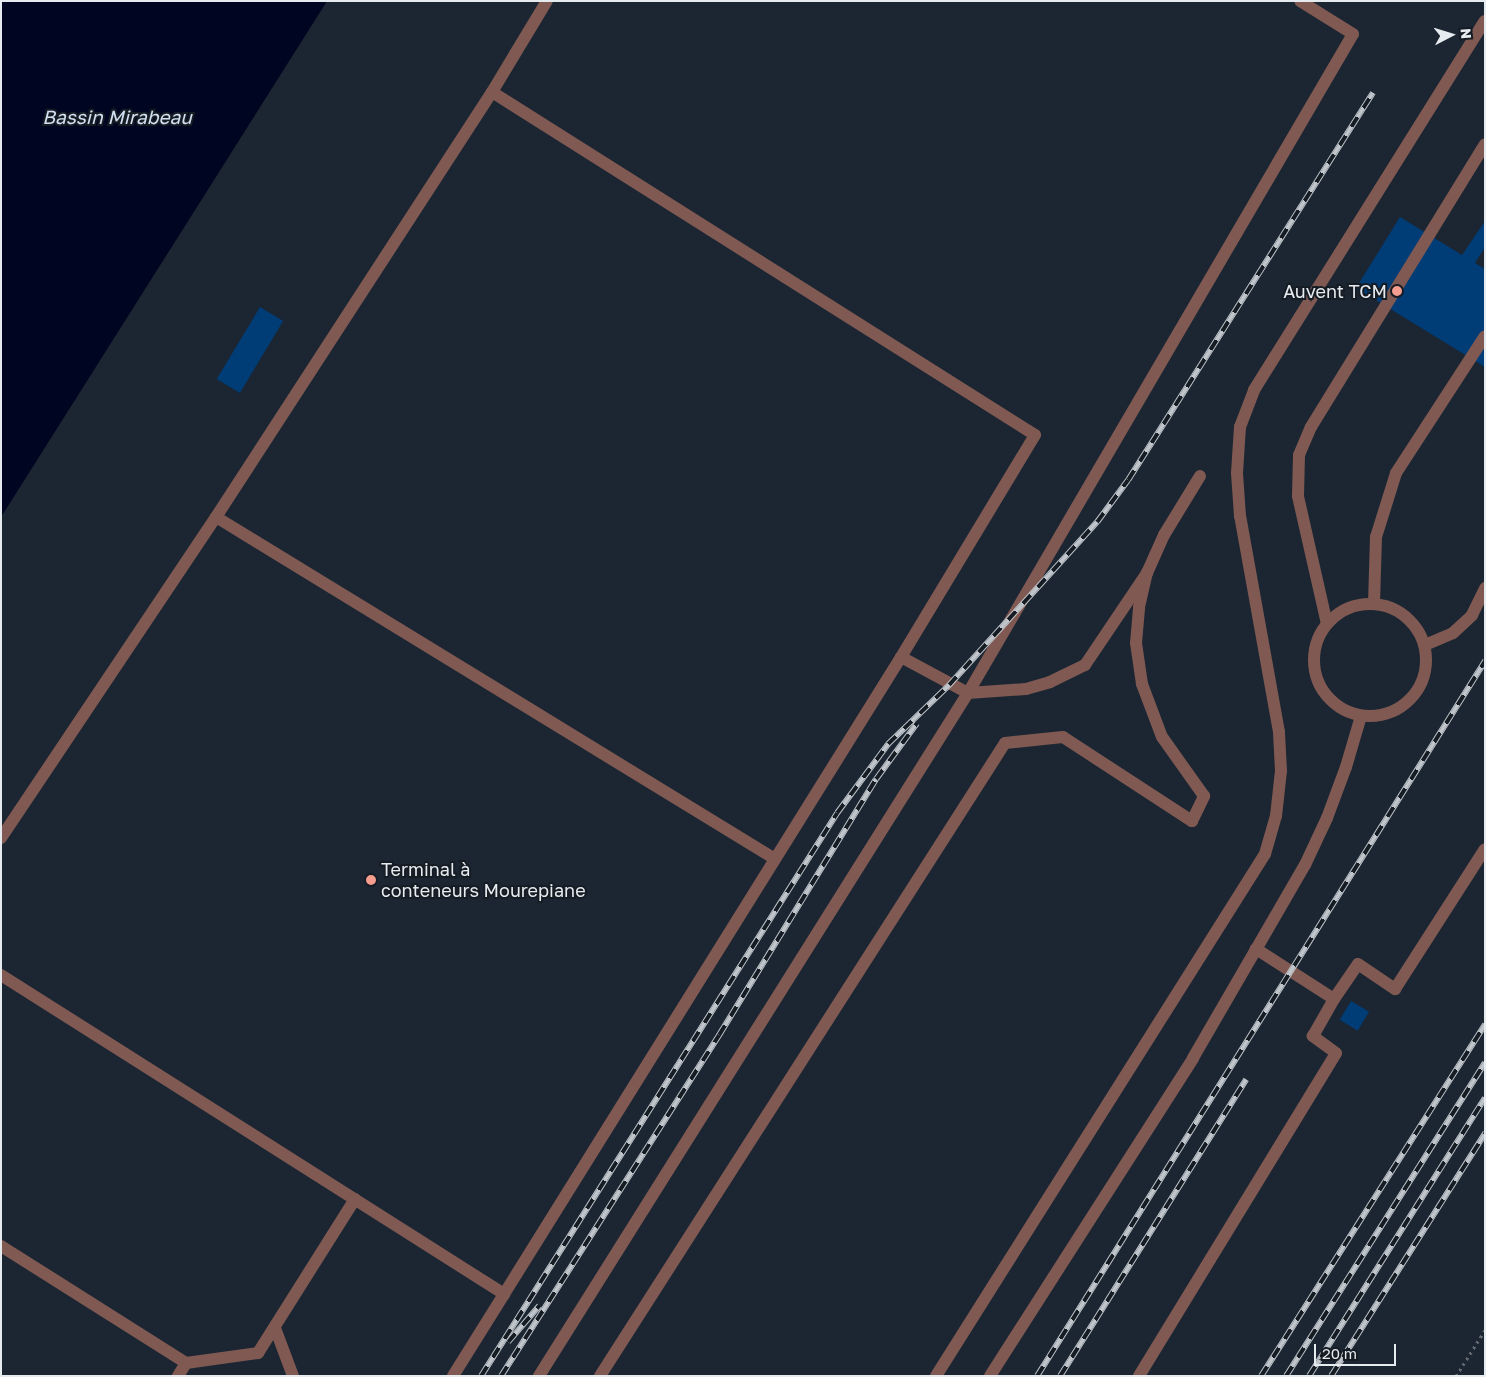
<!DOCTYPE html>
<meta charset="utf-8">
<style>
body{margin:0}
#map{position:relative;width:1486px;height:1377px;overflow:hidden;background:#161c24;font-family:"Golos Text",sans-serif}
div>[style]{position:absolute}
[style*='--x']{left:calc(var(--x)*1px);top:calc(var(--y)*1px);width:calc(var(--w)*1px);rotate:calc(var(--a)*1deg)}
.built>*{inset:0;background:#1b2632}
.water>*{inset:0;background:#000622}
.building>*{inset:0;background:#003c76;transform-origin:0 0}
.path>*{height:3px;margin-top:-1.5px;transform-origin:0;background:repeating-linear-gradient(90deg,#666b72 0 2.5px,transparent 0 6.5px)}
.lane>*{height:12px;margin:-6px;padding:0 6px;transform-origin:6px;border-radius:6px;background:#7f5952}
.lane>.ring{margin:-6px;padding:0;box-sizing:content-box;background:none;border:12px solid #7f5952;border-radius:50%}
.rail>*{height:5.5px;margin-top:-2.75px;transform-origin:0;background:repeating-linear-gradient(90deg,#161c24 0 11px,#bfc5ca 0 22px);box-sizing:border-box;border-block:1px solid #bfc5ca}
.dots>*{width:14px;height:14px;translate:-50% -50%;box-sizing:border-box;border:2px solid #161c24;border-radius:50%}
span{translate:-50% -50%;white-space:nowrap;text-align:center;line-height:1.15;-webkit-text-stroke:4px #161c24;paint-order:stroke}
.poi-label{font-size:18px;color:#e6ebf0}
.right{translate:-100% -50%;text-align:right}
.left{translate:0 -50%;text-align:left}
.water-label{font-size:19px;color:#d2e0f2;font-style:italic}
.frame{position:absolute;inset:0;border:2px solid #e6ebf0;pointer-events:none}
.north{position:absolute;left:1426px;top:10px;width:50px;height:50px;-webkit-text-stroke:4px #161c24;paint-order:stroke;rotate:85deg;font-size:14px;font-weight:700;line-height:20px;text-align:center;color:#e6ebf0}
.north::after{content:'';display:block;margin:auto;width:18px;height:22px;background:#e6ebf0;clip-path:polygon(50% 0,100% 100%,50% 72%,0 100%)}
.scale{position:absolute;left:1314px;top:1344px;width:82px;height:22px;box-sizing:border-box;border:2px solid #e6ebf0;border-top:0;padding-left:6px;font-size:15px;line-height:18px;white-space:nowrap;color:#e6ebf0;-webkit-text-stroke:4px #161c24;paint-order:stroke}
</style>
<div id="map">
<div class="built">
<i style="clip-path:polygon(327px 1px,1485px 1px,1485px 1376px,1px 1376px,1px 517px)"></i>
</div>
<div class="water">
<i style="clip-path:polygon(1px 1px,327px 1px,1px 517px)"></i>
</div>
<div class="building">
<i style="clip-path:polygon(1400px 217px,1462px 255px,1485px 221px,1485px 247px,1475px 263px,1485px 269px,1485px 367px,1356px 288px)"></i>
<i style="left:260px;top:307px;width:27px;height:84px;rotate:31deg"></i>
<i style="left:1351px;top:1001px;width:21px;height:22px;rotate:31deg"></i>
</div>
<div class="path">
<i style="--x:1456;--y:1376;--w:54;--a:-57.8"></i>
</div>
<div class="lane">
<i style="--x:492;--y:92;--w:106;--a:-58.9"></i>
<i style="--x:216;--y:517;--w:655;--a:31.46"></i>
<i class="ring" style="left:1314px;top:604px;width:100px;height:100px"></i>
<i style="--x:1374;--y:604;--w:67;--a:-88.3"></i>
<i style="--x:1376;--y:537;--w:67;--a:-72.6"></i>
<i style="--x:1396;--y:473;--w:163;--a:-57"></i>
<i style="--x:1327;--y:624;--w:131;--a:-102.8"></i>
<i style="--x:1298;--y:496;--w:41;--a:-88.6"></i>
<i style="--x:1299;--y:455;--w:30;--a:-67"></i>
<i style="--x:1311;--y:427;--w:332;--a:-58.4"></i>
<i style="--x:1425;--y:645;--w:30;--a:-23"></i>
<i style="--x:1453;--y:633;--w:26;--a:-43"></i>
<i style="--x:1472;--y:615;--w:30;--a:-64"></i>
<i style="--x:1;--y:838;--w:386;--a:-56.2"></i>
<i style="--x:216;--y:517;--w:507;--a:-57"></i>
<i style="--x:492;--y:92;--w:642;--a:32.28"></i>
<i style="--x:1035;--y:435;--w:259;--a:121.1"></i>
<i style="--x:901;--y:657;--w:76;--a:28.2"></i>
<i style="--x:968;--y:693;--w:58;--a:-3.9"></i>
<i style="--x:1026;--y:689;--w:25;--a:-16"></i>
<i style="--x:1050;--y:682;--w:39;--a:-26"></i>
<i style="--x:1085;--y:665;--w:111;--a:-56"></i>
<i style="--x:1;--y:975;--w:596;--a:32.38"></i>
<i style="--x:1334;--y:999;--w:42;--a:-55.6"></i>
<i style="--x:1358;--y:964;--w:45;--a:34"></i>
<i style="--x:1395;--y:989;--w:166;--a:-57.3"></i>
<i style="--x:1;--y:1246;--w:219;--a:32.3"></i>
<i style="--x:275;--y:1328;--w:51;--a:69.4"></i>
<i style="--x:178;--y:1376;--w:15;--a:-58"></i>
<i style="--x:186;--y:1363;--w:73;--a:-7.9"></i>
<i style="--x:258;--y:1353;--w:182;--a:-57.8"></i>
<i style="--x:453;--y:1376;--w:847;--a:-58.07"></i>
<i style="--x:539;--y:1376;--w:807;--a:-57.87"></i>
<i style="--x:968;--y:693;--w:763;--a:-59.71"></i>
<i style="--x:1353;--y:34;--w:62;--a:-148.1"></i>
<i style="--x:600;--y:1376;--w:751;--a:-57.39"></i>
<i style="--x:1005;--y:743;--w:58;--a:-5.9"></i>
<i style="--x:1063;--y:737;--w:154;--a:33.1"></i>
<i style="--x:1192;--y:821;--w:28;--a:-64"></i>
<i style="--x:1204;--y:796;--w:72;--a:-125.4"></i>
<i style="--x:1162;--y:737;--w:57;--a:-110.7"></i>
<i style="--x:1142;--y:684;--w:41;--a:-98.3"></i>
<i style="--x:1136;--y:643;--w:36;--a:-85"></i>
<i style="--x:1139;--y:607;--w:35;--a:-77"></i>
<i style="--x:1147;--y:573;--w:42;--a:-65.9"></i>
<i style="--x:1164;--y:535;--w:69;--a:-58.6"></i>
<i style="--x:936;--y:1376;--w:617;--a:-57.78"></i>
<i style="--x:1265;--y:854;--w:40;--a:-74"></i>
<i style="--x:1276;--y:816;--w:45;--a:-83.7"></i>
<i style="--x:1281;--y:771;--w:39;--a:-93"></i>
<i style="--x:1279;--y:732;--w:219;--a:-100.2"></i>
<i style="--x:1240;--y:516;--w:43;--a:-94"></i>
<i style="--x:1237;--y:473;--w:46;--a:-86.3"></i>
<i style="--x:1240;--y:427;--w:40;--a:-69"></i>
<i style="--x:1254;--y:390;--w:435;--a:-58"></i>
<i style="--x:990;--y:1376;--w:377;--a:-57.4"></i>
<i style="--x:1193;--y:1058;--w:223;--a:-59.9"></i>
<i style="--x:1305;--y:865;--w:52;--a:-64.9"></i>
<i style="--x:1327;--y:818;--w:54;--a:-69.6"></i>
<i style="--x:1346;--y:767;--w:53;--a:-73.6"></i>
<i style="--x:1139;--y:1376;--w:378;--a:-58.6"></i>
<i style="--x:1336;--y:1053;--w:29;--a:-144"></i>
<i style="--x:1313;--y:1036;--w:43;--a:-60.4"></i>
<i style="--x:1334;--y:999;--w:93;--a:-147.3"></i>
</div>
<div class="rail">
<i style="--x:508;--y:1342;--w:48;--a:-49.3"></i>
<i style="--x:481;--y:1376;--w:666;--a:-57.69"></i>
<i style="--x:837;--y:813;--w:86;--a:-53.5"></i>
<i style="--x:888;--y:744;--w:85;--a:-44"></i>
<i style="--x:949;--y:685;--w:220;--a:-47.8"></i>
<i style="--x:1097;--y:522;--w:52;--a:-53.6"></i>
<i style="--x:1128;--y:480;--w:458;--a:-57.7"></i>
<i style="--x:501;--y:1376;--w:405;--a:-57.4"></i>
<i style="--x:719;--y:1035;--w:300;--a:-58.5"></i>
<i style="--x:876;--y:779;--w:69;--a:-53.8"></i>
<i style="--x:1037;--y:1376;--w:844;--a:-57.93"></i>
<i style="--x:1060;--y:1376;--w:350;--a:-57.9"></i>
<i style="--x:1261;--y:1376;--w:417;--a:-57.5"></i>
<i style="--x:1286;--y:1376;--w:371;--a:-57.6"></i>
<i style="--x:1309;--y:1376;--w:329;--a:-57.7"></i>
<i style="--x:1331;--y:1376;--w:288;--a:-57.6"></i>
</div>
<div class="dots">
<i style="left:1397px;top:291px;background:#f59d8e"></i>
<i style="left:371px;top:880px;background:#f59d8e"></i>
</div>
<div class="poi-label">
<span class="right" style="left:1387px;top:291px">Auvent TCM</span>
<span class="left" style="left:381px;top:880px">Terminal à<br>conteneurs Mourepiane</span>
</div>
<div class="water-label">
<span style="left:117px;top:117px">Bassin Mirabeau</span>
</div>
<div class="frame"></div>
<div class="north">N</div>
<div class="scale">20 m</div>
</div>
